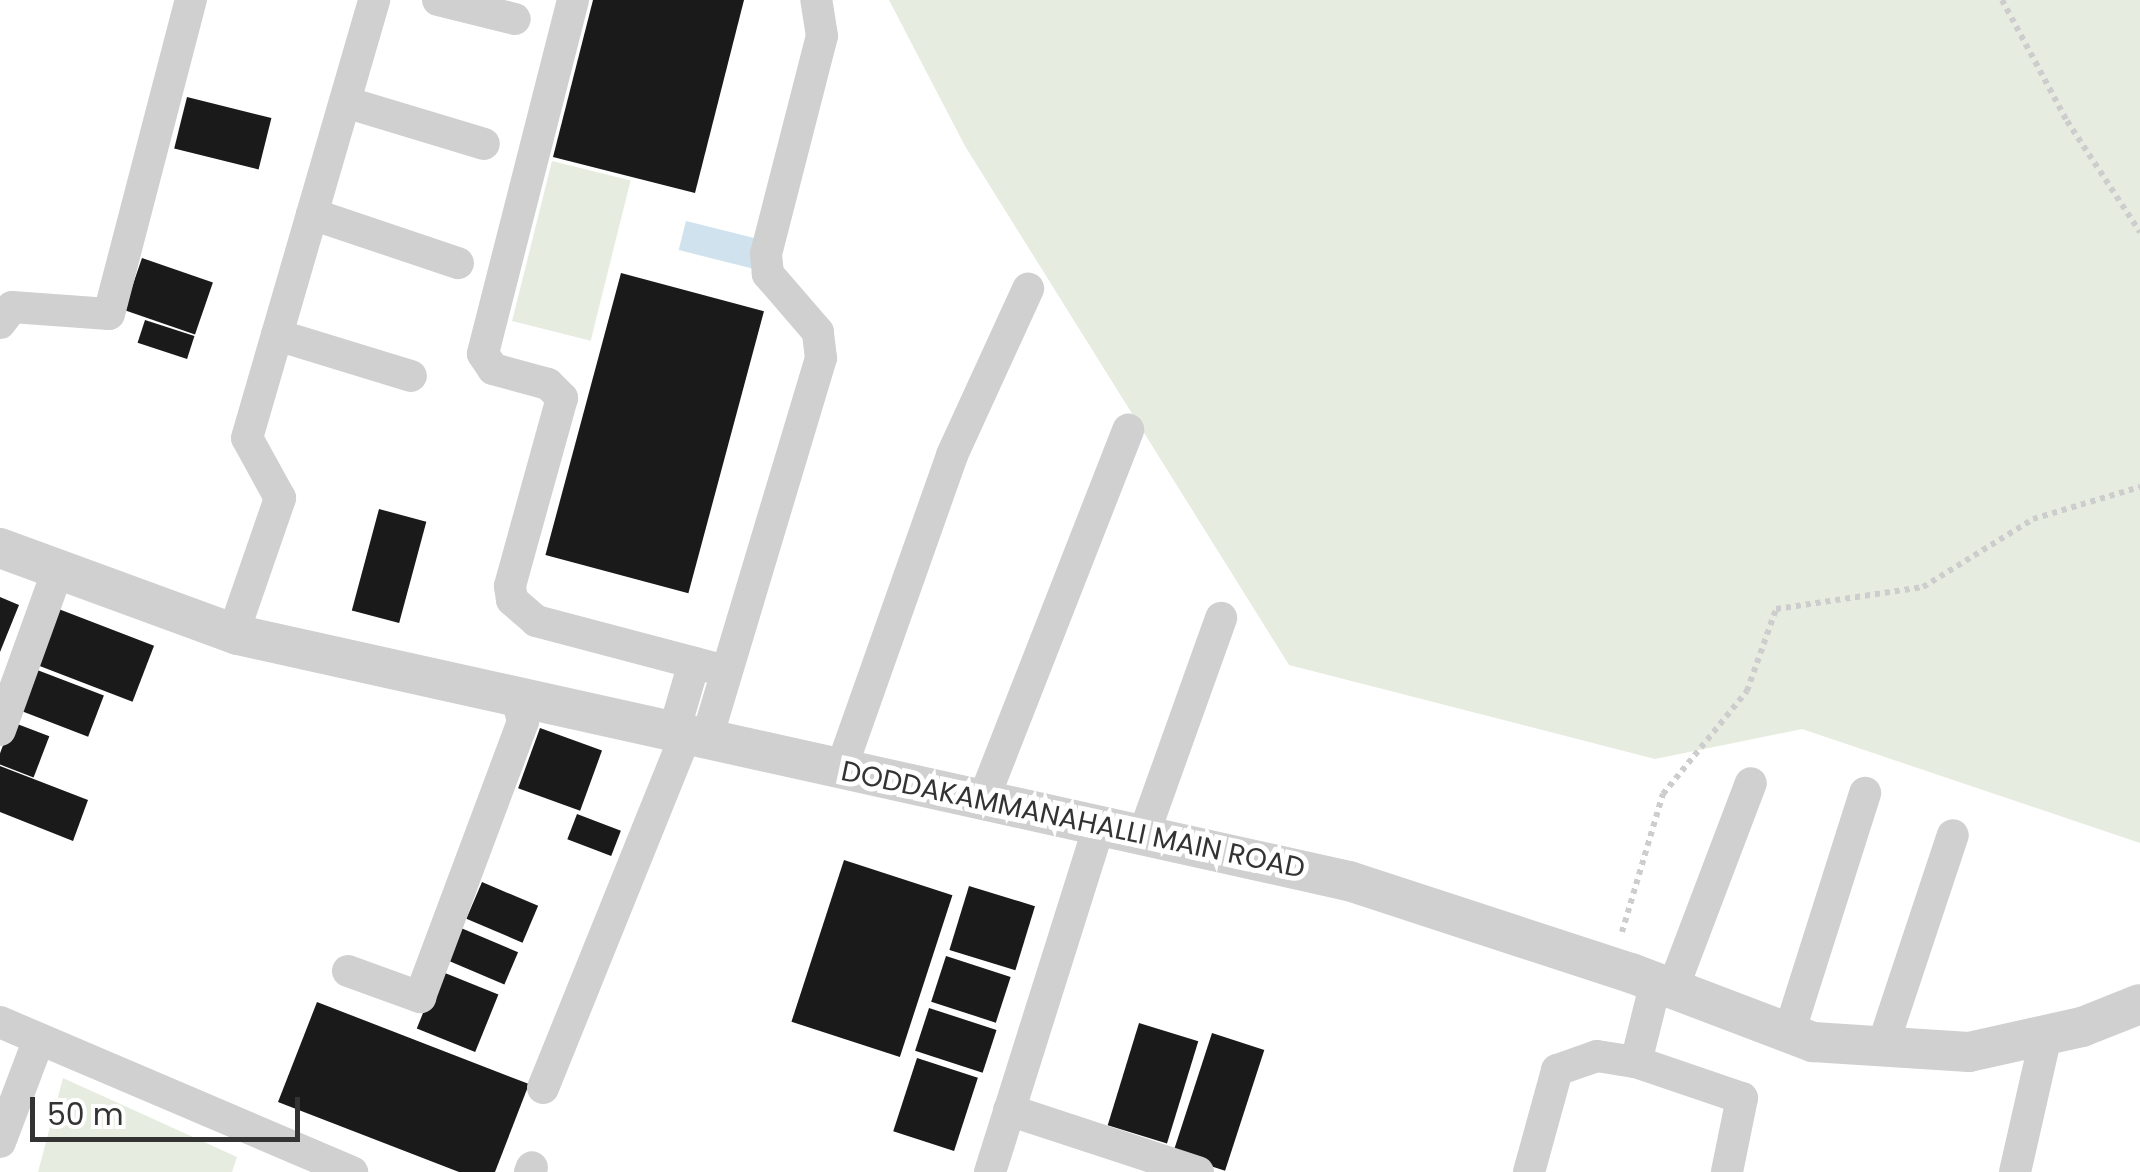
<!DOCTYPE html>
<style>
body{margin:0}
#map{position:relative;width:2140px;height:1172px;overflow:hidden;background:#fff;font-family:Poppins,sans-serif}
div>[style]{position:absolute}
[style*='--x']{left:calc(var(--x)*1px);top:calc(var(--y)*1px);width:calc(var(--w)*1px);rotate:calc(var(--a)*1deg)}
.green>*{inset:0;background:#e6ecdf;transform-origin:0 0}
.water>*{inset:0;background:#cfe2ee;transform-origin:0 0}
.building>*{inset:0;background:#1a1a1a;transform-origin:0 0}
.path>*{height:6px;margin-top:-3px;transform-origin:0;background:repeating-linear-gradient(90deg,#cdcdcd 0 5px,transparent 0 10px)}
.minor>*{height:32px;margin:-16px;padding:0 16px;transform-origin:16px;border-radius:16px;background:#d0d0d0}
.tertiary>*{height:40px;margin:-20px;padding:0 20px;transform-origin:20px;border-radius:20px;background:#d0d0d0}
span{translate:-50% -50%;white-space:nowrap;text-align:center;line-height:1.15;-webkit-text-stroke:10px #fff;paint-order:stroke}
.street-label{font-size:28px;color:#333}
.scale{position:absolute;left:30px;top:1097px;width:270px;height:45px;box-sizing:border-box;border:5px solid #333;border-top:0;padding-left:12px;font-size:30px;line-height:35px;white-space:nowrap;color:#333;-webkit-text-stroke:8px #fff;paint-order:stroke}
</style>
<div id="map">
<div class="green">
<i style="clip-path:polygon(889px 0,2140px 0,2140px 843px,1802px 729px,1655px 759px,1289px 665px,965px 146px)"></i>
<i style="left:552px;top:161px;width:81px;height:165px;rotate:14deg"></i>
<i style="clip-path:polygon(63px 1078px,237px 1157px,232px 1172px,38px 1172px)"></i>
</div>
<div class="water">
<i style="left:686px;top:221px;width:81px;height:30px;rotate:14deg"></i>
</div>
<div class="building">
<i style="clip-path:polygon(593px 0,744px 0,695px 193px,553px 157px)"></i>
<i style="left:187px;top:97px;width:87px;height:53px;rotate:14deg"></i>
<i style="left:142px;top:258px;width:75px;height:55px;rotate:19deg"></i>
<i style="left:621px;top:273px;width:148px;height:292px;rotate:15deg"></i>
<i style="left:145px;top:320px;width:52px;height:24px;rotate:18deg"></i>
<i style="left:379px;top:509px;width:49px;height:105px;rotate:15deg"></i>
<i style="clip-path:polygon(0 597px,19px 605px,0 652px)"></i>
<i style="left:56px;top:608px;width:105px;height:60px;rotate:21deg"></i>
<i style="left:32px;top:668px;width:77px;height:44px;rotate:21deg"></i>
<i style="left:12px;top:722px;width:40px;height:44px;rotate:21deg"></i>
<i style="left:540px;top:728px;width:66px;height:64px;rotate:20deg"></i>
<i style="clip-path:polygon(0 766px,88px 800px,73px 841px,0 812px)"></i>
<i style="left:577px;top:814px;width:47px;height:27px;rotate:21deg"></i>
<i style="left:844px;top:860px;width:114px;height:170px;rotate:18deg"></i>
<i style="left:482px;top:882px;width:61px;height:40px;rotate:23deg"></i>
<i style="left:969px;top:886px;width:69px;height:67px;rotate:17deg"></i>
<i style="left:461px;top:928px;width:62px;height:35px;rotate:23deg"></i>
<i style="left:946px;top:956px;width:68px;height:48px;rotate:18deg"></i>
<i style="left:440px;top:971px;width:63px;height:62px;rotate:22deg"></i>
<i style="clip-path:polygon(317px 1002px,529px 1084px,495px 1172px,459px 1172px,278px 1102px)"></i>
<i style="left:929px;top:1008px;width:71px;height:45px;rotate:18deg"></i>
<i style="left:1139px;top:1023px;width:62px;height:107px;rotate:17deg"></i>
<i style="left:1212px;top:1033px;width:55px;height:127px;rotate:18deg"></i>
<i style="left:917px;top:1058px;width:64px;height:77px;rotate:18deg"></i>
</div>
<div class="path">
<i style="--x:2002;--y:0;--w:137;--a:61.8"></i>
<i style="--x:2067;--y:121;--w:133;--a:56.7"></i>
<i style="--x:1622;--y:932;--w:144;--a:-73.5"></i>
<i style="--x:1663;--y:794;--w:133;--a:-50.8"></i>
<i style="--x:1747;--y:691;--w:87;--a:-70.5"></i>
<i style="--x:1776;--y:609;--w:149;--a:-8.5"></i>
<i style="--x:1923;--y:587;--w:129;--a:-31.7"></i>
<i style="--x:2033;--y:519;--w:112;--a:-16.7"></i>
</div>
<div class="minor">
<i style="--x:438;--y:0;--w:79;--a:13.9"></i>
<i style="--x:573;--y:0;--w:365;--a:104.3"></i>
<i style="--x:483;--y:354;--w:18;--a:56"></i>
<i style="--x:493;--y:369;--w:57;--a:15.3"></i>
<i style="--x:548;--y:384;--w:20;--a:45"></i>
<i style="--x:562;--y:398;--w:195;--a:105.5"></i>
<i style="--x:510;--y:586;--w:14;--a:82"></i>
<i style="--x:512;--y:600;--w:32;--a:41"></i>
<i style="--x:536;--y:621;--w:196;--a:14.8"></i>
<i style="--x:345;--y:102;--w:145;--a:16.8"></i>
<i style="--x:312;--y:214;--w:154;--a:18.6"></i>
<i style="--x:0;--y:323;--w:20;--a:-53"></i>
<i style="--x:12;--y:307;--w:97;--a:4.1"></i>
<i style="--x:109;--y:314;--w:325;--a:-75.4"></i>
<i style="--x:277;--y:335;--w:140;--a:17"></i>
<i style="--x:233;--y:634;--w:144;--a:-70.9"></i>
<i style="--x:280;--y:498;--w:68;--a:-118.8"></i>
<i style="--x:247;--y:438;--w:456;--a:-73.8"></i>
<i style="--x:0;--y:730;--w:170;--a:-70.1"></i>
<i style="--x:674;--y:731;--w:71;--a:-73.6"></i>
<i style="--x:707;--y:738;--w:397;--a:-73.3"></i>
<i style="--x:821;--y:358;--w:26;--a:-97"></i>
<i style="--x:818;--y:332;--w:77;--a:-130.8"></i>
<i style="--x:768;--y:274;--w:20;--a:-96"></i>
<i style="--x:766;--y:254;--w:225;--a:-75.6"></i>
<i style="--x:822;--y:36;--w:36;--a:-99"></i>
<i style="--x:841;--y:769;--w:333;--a:-70.5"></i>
<i style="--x:952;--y:455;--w:183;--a:-65.4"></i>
<i style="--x:982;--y:803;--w:401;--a:-68.6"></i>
<i style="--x:1142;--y:839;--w:235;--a:-70.3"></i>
<i style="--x:348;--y:971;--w:77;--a:19.9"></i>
<i style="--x:420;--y:997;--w:294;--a:-69.5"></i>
<i style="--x:523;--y:722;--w:25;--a:-104"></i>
<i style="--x:1673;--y:988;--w:219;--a:-69.2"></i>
<i style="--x:0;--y:1022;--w:383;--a:23.1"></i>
<i style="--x:1789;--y:1033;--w:252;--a:-72.4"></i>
<i style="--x:1883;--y:1045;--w:221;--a:-71.6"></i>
<i style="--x:1636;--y:1062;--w:82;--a:-76"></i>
<i style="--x:543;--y:1088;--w:382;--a:-68"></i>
<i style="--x:1009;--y:1110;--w:199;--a:18.2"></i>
<i style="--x:0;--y:1142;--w:110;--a:-69.3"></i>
<i style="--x:530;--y:1172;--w:5;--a:-68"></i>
<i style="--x:990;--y:1172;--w:359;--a:-72.5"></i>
<i style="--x:1529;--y:1172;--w:106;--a:-74.6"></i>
<i style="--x:1557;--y:1070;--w:42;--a:-19.3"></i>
<i style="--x:1597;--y:1056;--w:39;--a:9"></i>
<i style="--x:1636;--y:1062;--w:112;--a:18.8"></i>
<i style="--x:1742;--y:1098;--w:76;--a:101.5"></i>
<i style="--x:2015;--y:1172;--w:140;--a:-77.2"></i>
</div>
<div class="tertiary">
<i style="--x:0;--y:548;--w:253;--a:20.1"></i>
<i style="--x:238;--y:635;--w:1138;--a:12.49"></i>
<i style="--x:1349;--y:881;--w:297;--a:18.1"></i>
<i style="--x:1631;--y:973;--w:195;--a:20.8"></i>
<i style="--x:1813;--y:1042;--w:156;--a:3.7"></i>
<i style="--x:1969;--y:1052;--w:116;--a:-12.5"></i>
<i style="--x:2082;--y:1027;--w:62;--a:-21.6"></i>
</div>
<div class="street-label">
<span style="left:1073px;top:820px;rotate:12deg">DODDAKAMMANAHALLI MAIN ROAD</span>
</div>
<div class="scale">50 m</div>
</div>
